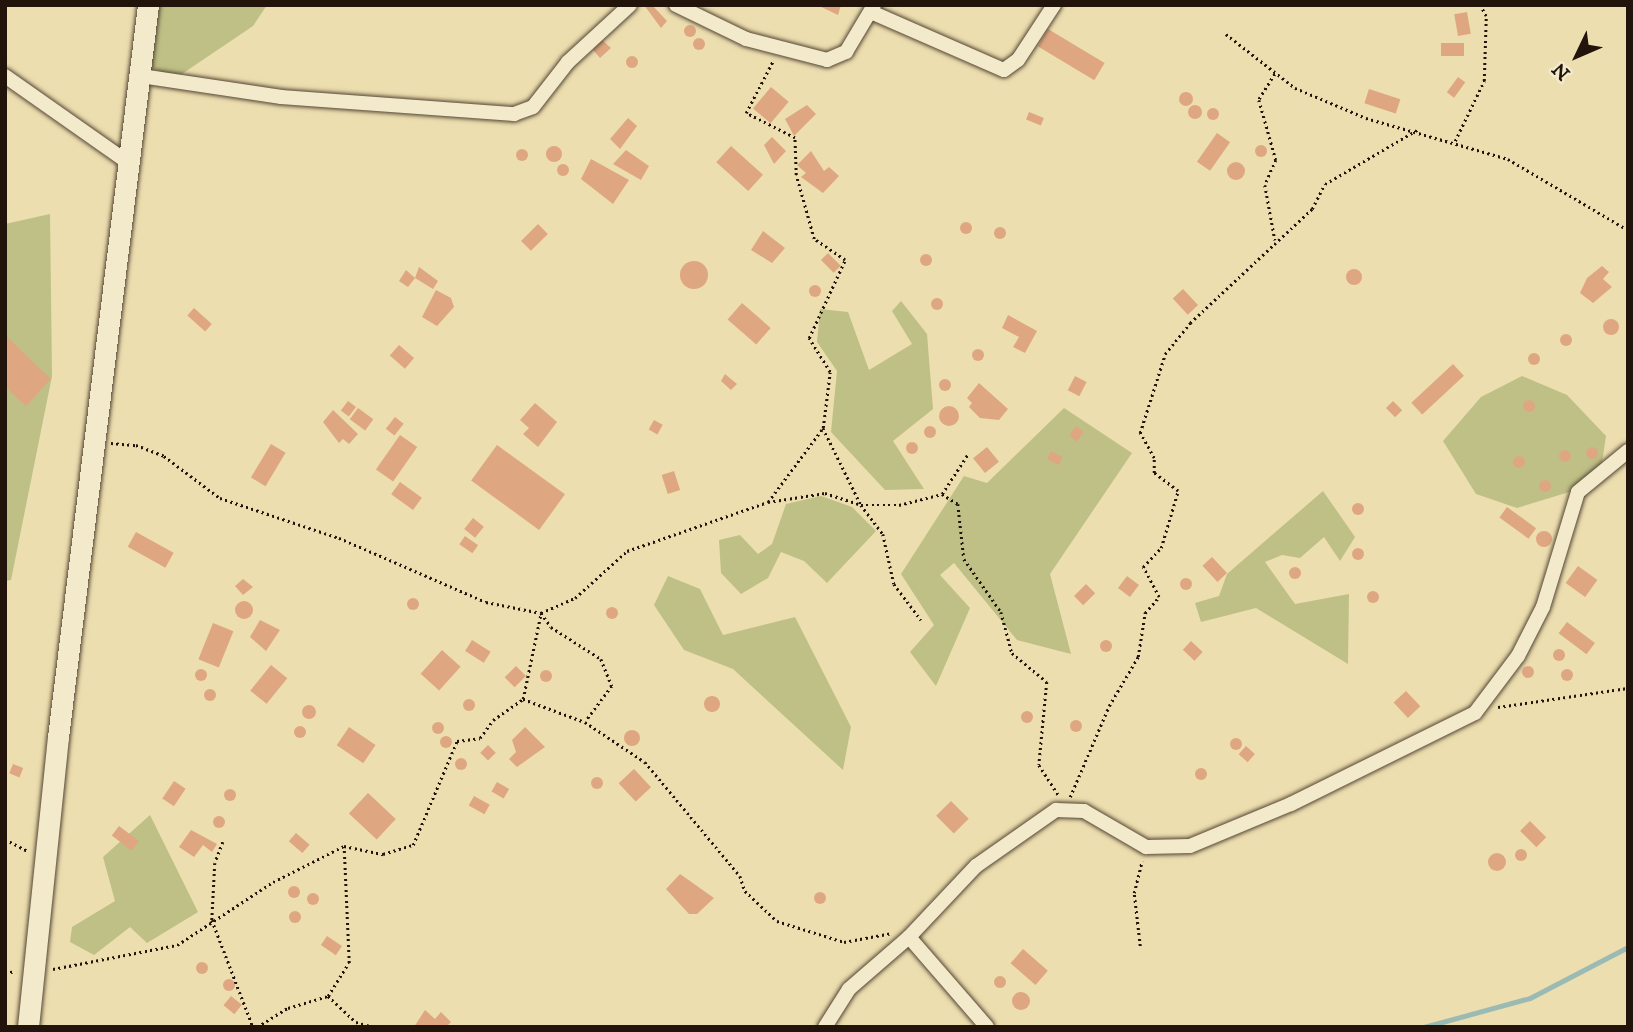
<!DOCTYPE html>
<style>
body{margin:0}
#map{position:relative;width:1633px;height:1032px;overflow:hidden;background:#ecdeaf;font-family:"IM FELL DW Pica",serif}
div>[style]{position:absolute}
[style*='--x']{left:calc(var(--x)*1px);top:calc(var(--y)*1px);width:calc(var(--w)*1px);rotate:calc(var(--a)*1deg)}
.green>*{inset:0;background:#bec086}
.stream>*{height:4.5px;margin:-2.25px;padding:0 2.25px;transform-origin:2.25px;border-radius:2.25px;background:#9cbab4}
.building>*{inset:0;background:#dfa781;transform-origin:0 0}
.round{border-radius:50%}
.path>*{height:2.5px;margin-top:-1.25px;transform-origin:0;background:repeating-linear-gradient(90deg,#22140b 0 2px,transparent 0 5.5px)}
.roads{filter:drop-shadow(0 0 2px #544634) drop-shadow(0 0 2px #544634)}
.street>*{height:14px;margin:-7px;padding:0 7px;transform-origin:7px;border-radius:7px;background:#f3eacb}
.secondary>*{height:21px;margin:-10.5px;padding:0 10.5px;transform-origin:10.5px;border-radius:10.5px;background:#f3eacb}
span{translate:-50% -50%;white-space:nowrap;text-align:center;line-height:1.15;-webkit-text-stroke:5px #f3eacb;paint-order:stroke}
.frame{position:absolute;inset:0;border:7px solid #22140b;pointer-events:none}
.north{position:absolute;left:1542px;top:21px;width:70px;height:70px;-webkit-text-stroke:5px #f3eacb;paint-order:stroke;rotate:226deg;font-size:19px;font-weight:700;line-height:28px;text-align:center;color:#22140b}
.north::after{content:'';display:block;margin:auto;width:24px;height:32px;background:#22140b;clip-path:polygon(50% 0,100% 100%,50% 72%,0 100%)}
</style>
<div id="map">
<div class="green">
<i style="clip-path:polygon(141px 5px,267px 5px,253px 26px,173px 80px,141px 60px)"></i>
<i style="clip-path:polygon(50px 214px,52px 376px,11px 580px,5px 581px,5px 224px)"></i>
<i style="clip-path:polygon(901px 301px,927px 334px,933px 409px,893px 441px,924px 489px,885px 490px,831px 432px,837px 371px,817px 342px,820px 309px,848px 312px,869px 370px,912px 344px,892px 311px)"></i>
<i style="clip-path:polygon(1522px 376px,1567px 395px,1606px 436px,1599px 483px,1517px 508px,1476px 494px,1443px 441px,1481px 397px)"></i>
<i style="clip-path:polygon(1064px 408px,1132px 453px,1050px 574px,1071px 654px,1017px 640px,954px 563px,940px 575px,970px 608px,936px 686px,910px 652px,934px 625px,901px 574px,964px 476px,987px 483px)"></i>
<i style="clip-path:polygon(1323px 491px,1355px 537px,1340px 561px,1324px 537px,1300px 558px,1282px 555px,1265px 562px,1295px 604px,1349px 594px,1348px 664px,1256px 608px,1201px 622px,1195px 603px,1219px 596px,1227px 574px)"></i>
<i style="clip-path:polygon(821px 496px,852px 507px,876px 531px,827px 583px,804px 561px,781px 552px,768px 578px,741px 594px,721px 573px,719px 540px,740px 535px,758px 554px,772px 544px,786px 504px)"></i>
<i style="clip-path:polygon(668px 576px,700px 589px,723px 635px,795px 617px,851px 727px,843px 770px,733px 669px,684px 650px,654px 605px)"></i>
<i style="clip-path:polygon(150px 815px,198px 912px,147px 943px,130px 927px,94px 955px,70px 942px,72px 927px,115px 901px,103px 857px)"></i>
</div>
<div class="stream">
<i style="--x:1424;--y:1027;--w:110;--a:-15.3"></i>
<i style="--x:1530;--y:998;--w:110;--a:-27.5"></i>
</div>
<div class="building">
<i style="clip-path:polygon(644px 5px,652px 5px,667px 21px,661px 28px)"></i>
<i style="clip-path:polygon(817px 5px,841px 5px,838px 15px)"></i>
<i style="left:1467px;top:12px;width:22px;height:13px;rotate:80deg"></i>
<i class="round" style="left:684px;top:25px;width:12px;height:12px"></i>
<i style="left:1048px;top:29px;width:66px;height:20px;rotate:31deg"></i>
<i class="round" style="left:693px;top:38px;width:12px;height:12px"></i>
<i style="clip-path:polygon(602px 40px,611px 48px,600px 58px,593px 50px)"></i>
<i style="left:1464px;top:43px;width:13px;height:23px;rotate:90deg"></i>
<i class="round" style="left:626px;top:56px;width:12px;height:12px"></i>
<i style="left:1458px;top:77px;width:9px;height:19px;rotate:36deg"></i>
<i style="left:771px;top:87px;width:23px;height:28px;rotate:40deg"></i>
<i style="left:1369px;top:89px;width:33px;height:15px;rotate:18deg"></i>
<i class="round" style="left:1179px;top:92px;width:14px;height:14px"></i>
<i style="clip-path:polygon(807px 105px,816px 114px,794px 136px,785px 119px)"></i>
<i class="round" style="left:1188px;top:105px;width:14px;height:14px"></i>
<i class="round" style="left:1207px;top:108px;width:12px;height:12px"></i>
<i style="left:1029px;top:112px;width:16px;height:8px;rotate:22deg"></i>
<i style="clip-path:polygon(628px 118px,637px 126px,620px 149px,610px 139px)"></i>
<i style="left:1217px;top:133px;width:16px;height:35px;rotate:35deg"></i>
<i style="clip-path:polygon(772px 137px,786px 151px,774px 164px,764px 145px)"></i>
<i class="round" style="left:1255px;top:145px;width:12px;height:12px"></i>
<i class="round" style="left:546px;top:146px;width:16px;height:16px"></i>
<i style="left:731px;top:146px;width:43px;height:22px;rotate:42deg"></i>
<i class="round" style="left:516px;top:149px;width:12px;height:12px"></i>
<i style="clip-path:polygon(626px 150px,649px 166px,641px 180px,613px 164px)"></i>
<i style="clip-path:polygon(811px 151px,824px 171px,829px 167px,839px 176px,823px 193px,801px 177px,806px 173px,797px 165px)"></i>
<i style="clip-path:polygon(591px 159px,629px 180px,613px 204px,581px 179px)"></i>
<i class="round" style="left:1227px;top:162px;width:18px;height:18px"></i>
<i class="round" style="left:557px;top:164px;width:12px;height:12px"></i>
<i class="round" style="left:960px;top:222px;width:12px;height:12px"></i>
<i style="left:538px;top:224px;width:14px;height:24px;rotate:45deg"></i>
<i class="round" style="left:994px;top:227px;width:12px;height:12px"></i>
<i style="clip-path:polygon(763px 231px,785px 248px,772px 263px,751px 250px)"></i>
<i style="left:828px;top:253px;width:18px;height:10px;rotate:45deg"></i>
<i class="round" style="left:920px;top:254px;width:12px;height:12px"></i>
<i class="round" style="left:680px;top:261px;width:28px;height:28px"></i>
<i style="clip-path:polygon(1602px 266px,1609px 272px,1603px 279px,1612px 287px,1593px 303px,1580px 293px,1587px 278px)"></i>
<i style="clip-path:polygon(419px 267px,438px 281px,433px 289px,415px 278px)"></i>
<i class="round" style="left:1346px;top:269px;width:16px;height:16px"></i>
<i style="clip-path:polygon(406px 270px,415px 278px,408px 287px,399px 281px)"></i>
<i class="round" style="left:809px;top:285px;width:12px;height:12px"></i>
<i style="left:1183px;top:289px;width:22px;height:14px;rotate:47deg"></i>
<i style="clip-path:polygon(436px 290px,451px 298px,454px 307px,437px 326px,422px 317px)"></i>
<i class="round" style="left:931px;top:298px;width:12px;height:12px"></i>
<i style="left:742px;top:303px;width:38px;height:22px;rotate:41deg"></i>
<i style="left:194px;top:308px;width:24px;height:10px;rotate:42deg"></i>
<i style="clip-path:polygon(1008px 315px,1037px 331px,1025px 353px,1013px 347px,1019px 337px,1002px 328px)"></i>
<i class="round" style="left:1603px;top:319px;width:16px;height:16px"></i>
<i class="round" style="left:1560px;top:334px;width:12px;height:12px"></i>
<i style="clip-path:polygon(5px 335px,51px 379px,26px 406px,5px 387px)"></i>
<i style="left:399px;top:345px;width:20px;height:14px;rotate:41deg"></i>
<i class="round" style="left:972px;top:349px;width:12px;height:12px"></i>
<i class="round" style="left:1528px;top:353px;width:12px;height:12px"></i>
<i style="left:1453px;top:364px;width:16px;height:57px;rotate:47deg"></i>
<i style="clip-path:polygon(725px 374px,737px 384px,731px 390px,721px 381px)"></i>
<i style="left:1075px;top:376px;width:13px;height:16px;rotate:27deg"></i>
<i class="round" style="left:939px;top:379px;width:12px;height:12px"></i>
<i style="clip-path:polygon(979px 383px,1008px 409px,999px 420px,980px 418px,969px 407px,972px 403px,967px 398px)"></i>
<i class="round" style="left:1523px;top:400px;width:12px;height:12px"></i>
<i style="left:348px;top:401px;width:10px;height:12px;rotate:37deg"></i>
<i style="left:1393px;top:401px;width:13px;height:10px;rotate:45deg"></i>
<i style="clip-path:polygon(535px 403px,557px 422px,538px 447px,523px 434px,529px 428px,520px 420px)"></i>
<i class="round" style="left:939px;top:406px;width:20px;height:20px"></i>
<i style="left:358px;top:408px;width:19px;height:14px;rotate:36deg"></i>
<i style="clip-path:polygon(333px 410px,358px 434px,349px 444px,343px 439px,339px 443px,323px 422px)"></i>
<i style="left:395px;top:417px;width:11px;height:15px;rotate:38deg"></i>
<i style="left:654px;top:420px;width:10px;height:11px;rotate:29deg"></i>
<i class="round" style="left:924px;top:426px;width:12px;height:12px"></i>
<i style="left:1076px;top:426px;width:10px;height:12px;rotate:37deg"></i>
<i style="left:400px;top:435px;width:21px;height:42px;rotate:35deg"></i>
<i class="round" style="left:906px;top:442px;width:12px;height:12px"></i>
<i style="left:271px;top:444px;width:17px;height:39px;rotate:31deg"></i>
<i style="left:497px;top:445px;width:84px;height:44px;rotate:36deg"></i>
<i class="round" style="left:1586px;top:447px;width:12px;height:12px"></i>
<i style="left:987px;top:447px;width:19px;height:18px;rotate:51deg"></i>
<i class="round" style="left:1559px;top:450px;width:12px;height:12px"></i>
<i style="left:1051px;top:451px;width:13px;height:9px;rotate:27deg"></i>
<i class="round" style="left:1513px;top:456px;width:12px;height:12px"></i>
<i style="left:674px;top:471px;width:20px;height:13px;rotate:72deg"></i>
<i class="round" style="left:1539px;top:480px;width:12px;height:12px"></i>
<i style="left:400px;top:482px;width:27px;height:15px;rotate:36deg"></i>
<i class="round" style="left:1352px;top:503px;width:12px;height:12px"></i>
<i style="left:1507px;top:507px;width:36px;height:13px;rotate:36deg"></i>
<i style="left:473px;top:518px;width:14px;height:14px;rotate:39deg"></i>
<i class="round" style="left:1536px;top:531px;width:16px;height:16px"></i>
<i style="left:136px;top:532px;width:43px;height:17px;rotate:29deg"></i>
<i style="left:465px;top:536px;width:16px;height:10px;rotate:35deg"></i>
<i class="round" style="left:1352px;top:548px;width:12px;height:12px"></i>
<i style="left:1212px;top:557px;width:22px;height:13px;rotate:47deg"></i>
<i style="left:1578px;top:566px;width:24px;height:21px;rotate:36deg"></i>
<i class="round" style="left:1289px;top:567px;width:12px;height:12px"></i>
<i style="left:1127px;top:576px;width:15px;height:15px;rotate:37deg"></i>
<i class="round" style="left:1180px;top:578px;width:12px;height:12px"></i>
<i style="clip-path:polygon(243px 579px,253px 587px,243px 595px,235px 586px)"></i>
<i style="left:1086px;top:584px;width:13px;height:17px;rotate:45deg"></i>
<i class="round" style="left:1367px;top:591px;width:12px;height:12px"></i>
<i class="round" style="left:407px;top:598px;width:12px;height:12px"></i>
<i class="round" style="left:235px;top:601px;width:18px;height:18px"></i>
<i class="round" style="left:606px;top:607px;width:12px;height:12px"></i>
<i style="clip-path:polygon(260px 620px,280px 630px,266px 651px,250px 637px)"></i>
<i style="left:1567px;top:622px;width:35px;height:14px;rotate:37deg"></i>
<i style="left:213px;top:623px;width:22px;height:39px;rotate:22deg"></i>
<i class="round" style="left:1100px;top:640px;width:12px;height:12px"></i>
<i style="left:472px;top:640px;width:22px;height:13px;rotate:32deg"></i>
<i style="left:1191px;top:641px;width:16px;height:12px;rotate:43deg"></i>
<i class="round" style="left:1553px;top:649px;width:12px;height:12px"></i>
<i style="left:442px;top:650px;width:25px;height:32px;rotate:42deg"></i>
<i style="left:271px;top:665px;width:21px;height:33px;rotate:39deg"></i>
<i class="round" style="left:1522px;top:666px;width:12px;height:12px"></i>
<i style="left:516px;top:666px;width:14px;height:16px;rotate:45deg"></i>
<i class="round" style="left:1561px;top:669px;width:12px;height:12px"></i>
<i class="round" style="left:195px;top:669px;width:12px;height:12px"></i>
<i class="round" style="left:540px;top:670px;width:12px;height:12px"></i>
<i class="round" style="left:204px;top:689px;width:12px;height:12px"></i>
<i style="left:1406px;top:691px;width:21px;height:17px;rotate:47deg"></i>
<i class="round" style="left:704px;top:696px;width:16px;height:16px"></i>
<i class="round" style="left:463px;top:699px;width:12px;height:12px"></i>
<i class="round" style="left:302px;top:705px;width:14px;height:14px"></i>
<i class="round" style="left:1021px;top:711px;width:12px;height:12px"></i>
<i class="round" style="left:1070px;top:720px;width:12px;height:12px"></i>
<i class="round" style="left:432px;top:722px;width:12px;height:12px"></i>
<i class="round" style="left:294px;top:726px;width:12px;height:12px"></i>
<i style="left:349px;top:727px;width:32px;height:22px;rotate:34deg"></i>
<i style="clip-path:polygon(525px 727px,545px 747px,517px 767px,509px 759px,516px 752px,512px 740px)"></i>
<i class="round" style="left:624px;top:730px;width:16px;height:16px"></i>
<i class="round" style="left:440px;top:736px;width:12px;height:12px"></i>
<i class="round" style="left:1230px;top:738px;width:12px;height:12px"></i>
<i style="left:488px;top:745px;width:11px;height:11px;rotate:45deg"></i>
<i style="left:1246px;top:746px;width:12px;height:11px;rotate:42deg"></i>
<i class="round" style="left:455px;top:758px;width:12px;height:12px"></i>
<i style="left:13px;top:764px;width:11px;height:10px;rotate:22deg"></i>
<i class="round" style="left:1195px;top:768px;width:12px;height:12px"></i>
<i style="left:634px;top:769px;width:25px;height:21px;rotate:47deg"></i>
<i class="round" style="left:591px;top:777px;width:12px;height:12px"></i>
<i style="left:174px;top:781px;width:14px;height:21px;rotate:34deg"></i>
<i style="left:497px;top:782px;width:14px;height:11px;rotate:30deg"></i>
<i class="round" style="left:224px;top:789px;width:12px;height:12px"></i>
<i style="left:368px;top:793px;width:38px;height:28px;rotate:43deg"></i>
<i style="left:474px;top:796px;width:18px;height:11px;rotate:29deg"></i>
<i style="left:951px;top:801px;width:25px;height:21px;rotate:45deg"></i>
<i class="round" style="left:213px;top:816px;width:12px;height:12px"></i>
<i style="left:1530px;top:821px;width:23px;height:14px;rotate:45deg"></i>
<i style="left:119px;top:826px;width:25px;height:12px;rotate:37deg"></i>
<i style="clip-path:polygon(191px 830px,217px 844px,212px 852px,203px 845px,194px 857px,179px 847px)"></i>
<i style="left:296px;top:833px;width:18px;height:11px;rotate:41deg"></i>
<i class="round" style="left:1515px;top:849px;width:12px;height:12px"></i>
<i class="round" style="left:1488px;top:853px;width:18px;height:18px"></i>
<i style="clip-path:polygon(680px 874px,714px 898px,697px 914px,689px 914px,666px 889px)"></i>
<i class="round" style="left:288px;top:886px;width:12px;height:12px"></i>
<i class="round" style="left:814px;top:892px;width:12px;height:12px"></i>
<i class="round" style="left:307px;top:893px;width:12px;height:12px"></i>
<i class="round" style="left:289px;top:911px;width:12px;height:12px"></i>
<i style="left:327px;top:936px;width:18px;height:11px;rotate:34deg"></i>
<i style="left:1023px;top:949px;width:33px;height:19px;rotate:41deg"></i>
<i class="round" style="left:196px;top:962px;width:12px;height:12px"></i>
<i class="round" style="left:994px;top:976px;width:12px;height:12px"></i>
<i class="round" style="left:223px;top:979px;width:12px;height:12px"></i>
<i class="round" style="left:1012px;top:992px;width:18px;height:18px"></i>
<i style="left:231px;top:996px;width:14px;height:12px;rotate:39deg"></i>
<i style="clip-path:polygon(425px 1010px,435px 1019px,441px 1012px,451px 1022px,446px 1027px,414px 1027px)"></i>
</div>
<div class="path">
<i style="--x:1226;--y:34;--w:88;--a:38"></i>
<i style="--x:1295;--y:88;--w:77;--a:22.9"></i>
<i style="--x:1366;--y:118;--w:148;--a:16.1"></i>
<i style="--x:1508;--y:159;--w:139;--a:30.6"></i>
<i style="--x:1275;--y:74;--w:31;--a:122"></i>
<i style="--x:1259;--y:100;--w:62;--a:74.2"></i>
<i style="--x:1276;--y:160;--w:27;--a:114"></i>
<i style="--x:1265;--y:185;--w:56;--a:79.7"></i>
<i style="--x:1455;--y:141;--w:67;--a:-64.2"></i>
<i style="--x:1484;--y:81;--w:65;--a:-88.2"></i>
<i style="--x:1486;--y:16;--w:13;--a:-119"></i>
<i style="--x:823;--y:428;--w:86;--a:63.7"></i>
<i style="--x:861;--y:505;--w:38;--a:0"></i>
<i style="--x:899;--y:505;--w:44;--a:-14.3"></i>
<i style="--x:942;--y:494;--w:48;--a:-57"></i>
<i style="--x:111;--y:443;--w:25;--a:5"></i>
<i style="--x:136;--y:445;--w:30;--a:21"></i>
<i style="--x:164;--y:456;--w:70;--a:36.9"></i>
<i style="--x:220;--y:498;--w:126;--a:18.6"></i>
<i style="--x:339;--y:538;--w:160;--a:23.5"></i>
<i style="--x:486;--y:602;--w:56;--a:11.3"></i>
<i style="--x:541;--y:613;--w:37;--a:-24"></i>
<i style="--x:575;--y:598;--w:70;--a:-42.1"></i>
<i style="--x:627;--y:551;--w:149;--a:-19.2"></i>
<i style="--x:768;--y:502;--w:58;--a:-9"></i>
<i style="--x:825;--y:493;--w:38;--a:18"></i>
<i style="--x:861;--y:505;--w:36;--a:53"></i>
<i style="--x:883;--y:534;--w:51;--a:77.6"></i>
<i style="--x:894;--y:584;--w:45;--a:53.1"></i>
<i style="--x:942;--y:494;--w:19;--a:32"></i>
<i style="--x:958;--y:504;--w:55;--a:83.8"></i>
<i style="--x:964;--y:559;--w:65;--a:55.1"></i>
<i style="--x:1001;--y:612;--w:42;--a:75"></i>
<i style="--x:1012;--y:653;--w:45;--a:39.6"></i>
<i style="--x:1047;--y:682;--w:83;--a:95.5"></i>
<i style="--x:1039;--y:765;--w:37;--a:57"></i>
<i style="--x:768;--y:502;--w:92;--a:-53.4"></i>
<i style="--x:823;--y:428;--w:56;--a:-82.9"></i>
<i style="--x:830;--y:372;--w:40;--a:-122"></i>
<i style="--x:809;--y:338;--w:86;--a:-65.2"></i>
<i style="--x:845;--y:260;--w:37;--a:-146"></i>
<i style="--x:814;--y:239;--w:66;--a:-105.7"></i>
<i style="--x:796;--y:175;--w:37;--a:-92"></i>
<i style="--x:795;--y:138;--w:55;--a:-153"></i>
<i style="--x:746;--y:113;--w:59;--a:-62.6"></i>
<i style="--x:541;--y:613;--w:17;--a:54"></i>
<i style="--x:551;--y:627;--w:59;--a:32.6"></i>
<i style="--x:601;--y:659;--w:29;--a:68"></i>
<i style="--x:612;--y:686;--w:44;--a:126.6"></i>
<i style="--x:523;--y:699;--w:88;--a:-78.2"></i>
<i style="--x:1498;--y:707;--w:131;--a:-8.3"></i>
<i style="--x:1070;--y:797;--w:99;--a:-66.8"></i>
<i style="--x:1109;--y:706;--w:57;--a:-59.4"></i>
<i style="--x:1138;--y:657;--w:45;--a:-81"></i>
<i style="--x:1145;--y:613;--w:21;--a:-49"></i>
<i style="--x:1159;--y:597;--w:34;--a:-118"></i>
<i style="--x:1143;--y:567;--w:26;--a:-47"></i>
<i style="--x:1161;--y:548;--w:59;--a:-73.4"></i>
<i style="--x:1178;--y:491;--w:30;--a:-143"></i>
<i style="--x:1154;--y:473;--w:15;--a:-90"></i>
<i style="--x:1154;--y:458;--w:29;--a:-119"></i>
<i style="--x:1140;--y:433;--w:83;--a:-72.4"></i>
<i style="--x:1165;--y:354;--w:40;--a:-51"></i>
<i style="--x:1190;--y:323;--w:167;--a:-43.1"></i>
<i style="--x:1312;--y:209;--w:28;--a:-63"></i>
<i style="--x:1325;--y:184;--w:107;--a:-30.4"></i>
<i style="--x:5;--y:839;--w:27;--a:28"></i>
<i style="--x:223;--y:842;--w:22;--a:111"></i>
<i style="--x:215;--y:863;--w:57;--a:93"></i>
<i style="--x:212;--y:920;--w:115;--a:69"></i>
<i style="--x:1140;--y:946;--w:53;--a:-96.5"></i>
<i style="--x:1134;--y:893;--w:33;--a:-76"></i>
<i style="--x:53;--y:969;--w:126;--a:-11"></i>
<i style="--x:177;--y:945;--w:115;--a:-33.3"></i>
<i style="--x:273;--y:882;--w:80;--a:-26.9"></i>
<i style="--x:344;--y:846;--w:40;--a:12"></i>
<i style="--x:383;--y:854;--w:31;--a:-17"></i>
<i style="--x:413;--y:845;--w:113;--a:-67.1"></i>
<i style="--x:457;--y:741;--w:23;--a:-7"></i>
<i style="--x:480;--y:738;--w:22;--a:-54"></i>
<i style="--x:493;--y:720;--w:37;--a:-35"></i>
<i style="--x:523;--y:699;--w:66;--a:20.4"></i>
<i style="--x:585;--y:722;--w:72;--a:33.7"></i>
<i style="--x:645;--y:762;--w:148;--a:50.2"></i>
<i style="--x:740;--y:876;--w:16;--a:72"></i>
<i style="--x:745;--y:891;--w:44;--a:43.2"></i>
<i style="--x:777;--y:921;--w:70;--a:17.4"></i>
<i style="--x:844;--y:942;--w:49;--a:-10.6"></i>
<i style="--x:5;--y:973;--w:11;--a:-10"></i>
<i style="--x:328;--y:996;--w:39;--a:-58"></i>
<i style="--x:349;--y:963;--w:115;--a:-92.5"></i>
<i style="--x:257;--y:1027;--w:36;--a:-32"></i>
<i style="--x:288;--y:1008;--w:42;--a:-16.7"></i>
<i style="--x:328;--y:996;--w:38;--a:43"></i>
<i style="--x:356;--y:1022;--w:19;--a:16"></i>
</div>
<div class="roads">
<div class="street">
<i style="--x:676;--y:5;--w:78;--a:25.9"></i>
<i style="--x:746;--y:39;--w:84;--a:14.5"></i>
<i style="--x:827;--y:60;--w:21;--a:-23"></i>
<i style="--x:846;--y:52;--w:55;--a:-59.2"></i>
<i style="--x:871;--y:12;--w:145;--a:23.6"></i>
<i style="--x:1004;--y:70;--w:17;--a:-36"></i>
<i style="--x:1018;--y:60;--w:66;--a:-56.8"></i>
<i style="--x:5;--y:76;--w:153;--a:35.1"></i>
<i style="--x:141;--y:76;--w:142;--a:8.5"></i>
<i style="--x:281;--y:97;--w:234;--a:4.2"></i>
<i style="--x:514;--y:114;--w:20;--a:-20"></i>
<i style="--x:533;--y:107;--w:57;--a:-52.1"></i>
<i style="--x:568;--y:62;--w:84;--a:-42.6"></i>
<i style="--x:909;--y:937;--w:119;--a:49.1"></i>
<i style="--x:825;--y:1027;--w:45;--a:-57.7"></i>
<i style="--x:849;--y:989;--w:79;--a:-40.9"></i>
<i style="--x:909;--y:937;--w:98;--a:-46.7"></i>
<i style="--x:976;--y:866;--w:98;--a:-35"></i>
<i style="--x:1056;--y:810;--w:28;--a:2"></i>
<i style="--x:1084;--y:811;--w:72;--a:30.1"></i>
<i style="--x:1146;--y:847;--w:44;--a:-1.3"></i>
<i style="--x:1190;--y:846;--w:109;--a:-22.6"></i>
<i style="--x:1291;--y:804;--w:205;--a:-26.3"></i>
<i style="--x:1475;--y:713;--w:71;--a:-53"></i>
<i style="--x:1518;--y:656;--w:55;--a:-63"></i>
<i style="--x:1543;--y:607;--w:120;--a:-73.1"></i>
<i style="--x:1578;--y:492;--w:65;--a:-39.4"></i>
</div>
<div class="secondary">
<i style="--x:28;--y:1027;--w:292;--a:-84.1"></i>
<i style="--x:58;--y:737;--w:738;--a:-82.99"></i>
</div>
</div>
<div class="frame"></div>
<div class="north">N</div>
</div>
